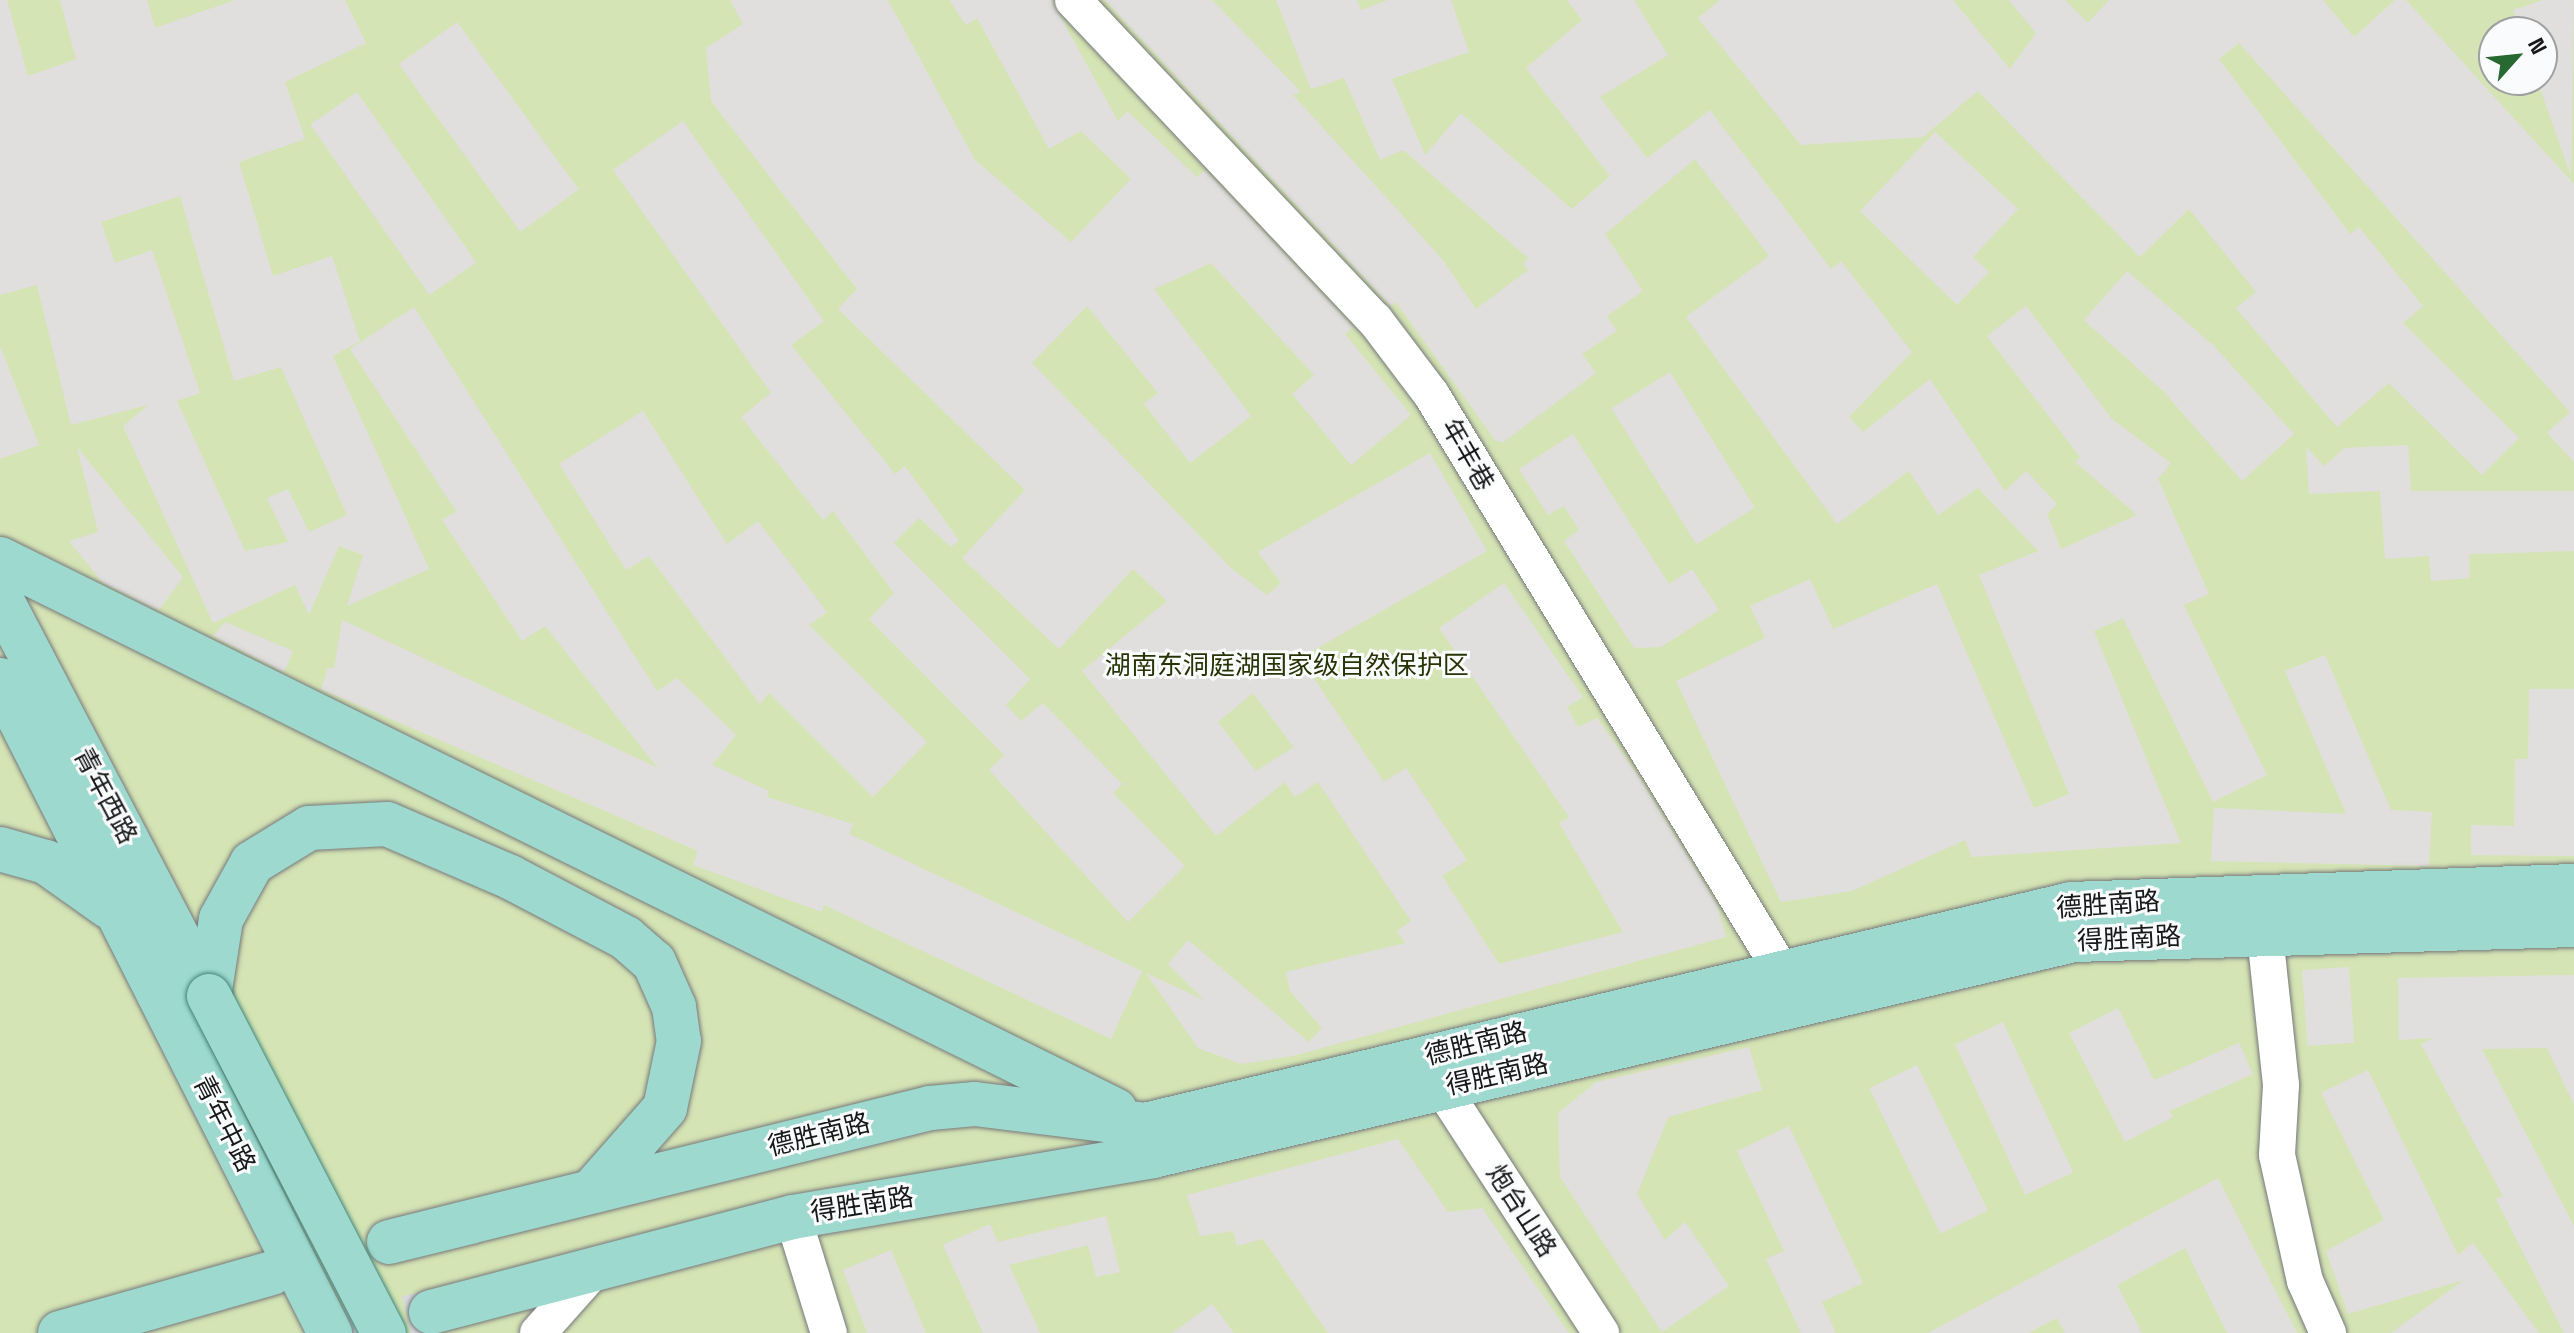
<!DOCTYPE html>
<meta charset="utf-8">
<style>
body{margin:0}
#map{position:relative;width:2574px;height:1333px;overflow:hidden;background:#fafbfd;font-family:"Space Grotesk","Noto Sans SC",sans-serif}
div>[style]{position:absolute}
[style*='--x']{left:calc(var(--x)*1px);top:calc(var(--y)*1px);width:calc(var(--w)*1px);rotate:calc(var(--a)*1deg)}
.green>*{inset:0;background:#d4e4b4}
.building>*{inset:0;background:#e1dfde;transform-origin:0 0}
.major-tunnel>*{height:44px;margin-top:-22px;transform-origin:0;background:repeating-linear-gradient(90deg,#d8d9db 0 44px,transparent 0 66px)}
.roads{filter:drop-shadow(0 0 2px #77787a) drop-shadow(0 0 2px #77787a)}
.minor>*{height:36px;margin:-18px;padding:0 18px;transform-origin:18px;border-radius:18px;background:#fff}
.major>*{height:44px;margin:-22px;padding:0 22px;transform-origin:22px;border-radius:22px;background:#9dd9cf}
.bridges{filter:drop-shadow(0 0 2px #44857a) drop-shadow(0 0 2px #44857a)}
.major-bridge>*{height:44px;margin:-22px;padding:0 22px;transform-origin:22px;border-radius:22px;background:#9dd9cf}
span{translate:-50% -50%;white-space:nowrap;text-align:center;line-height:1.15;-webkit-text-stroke:6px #fafbfd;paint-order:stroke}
.street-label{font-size:26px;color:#171818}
.park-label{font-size:26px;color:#283304}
.north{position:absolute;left:2478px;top:16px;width:80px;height:80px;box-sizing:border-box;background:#fafbfd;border:2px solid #9fa0a1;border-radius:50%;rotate:63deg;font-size:22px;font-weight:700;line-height:32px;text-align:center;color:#171818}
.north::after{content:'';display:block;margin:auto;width:28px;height:36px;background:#286831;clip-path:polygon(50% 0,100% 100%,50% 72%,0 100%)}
</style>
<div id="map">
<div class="green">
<i style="clip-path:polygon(evenodd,0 0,2574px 0,2574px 1333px,0 1333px,0 0,2494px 32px,2542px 32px,2542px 80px,2494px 80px,2494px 32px)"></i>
</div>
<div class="building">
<i style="clip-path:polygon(evenodd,0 0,7px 0,28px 76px,76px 59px,60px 0,147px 0,155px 28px,235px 0,345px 0,366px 43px,285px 82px,305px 139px,239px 162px,273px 276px,332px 256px,360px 341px,333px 356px,429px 569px,347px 606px,363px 555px,339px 546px,309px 615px,295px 585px,213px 623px,123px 426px,148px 405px,71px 425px,37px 285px,0 295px,0 0,180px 196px,234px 381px,281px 367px,347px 515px,309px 532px,288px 489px,267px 498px,288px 542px,245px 551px,177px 401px,200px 393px,152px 250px,115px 263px,101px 222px,180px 196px)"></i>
<i style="clip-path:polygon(evenodd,730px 0,888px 0,975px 160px,1071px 242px,1131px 179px,1081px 131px,1049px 149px,977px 18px,966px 25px,949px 0,1051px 0,1118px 121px,1127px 111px,1197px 177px,1205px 170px,1353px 327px,1345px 334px,1411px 415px,1351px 465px,1292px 394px,1314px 375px,1211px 263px,1154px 289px,1251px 416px,1190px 463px,1144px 404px,1158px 393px,1087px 306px,1032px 363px,1231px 568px,1267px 595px,1281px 583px,1258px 552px,1430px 453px,1487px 551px,1300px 658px,1384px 782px,1406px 768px,1467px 860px,1442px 876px,1499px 964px,1623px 932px,1559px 823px,1569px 817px,1439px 628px,1504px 583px,1583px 697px,1567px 707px,1578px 727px,1597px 718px,1638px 776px,1717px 905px,1726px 937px,1293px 1056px,1241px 1064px,1198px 1048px,1146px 973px,1204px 1000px,1168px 964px,1188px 940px,1309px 1042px,1322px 1028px,1290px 991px,1286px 972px,1405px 943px,1397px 931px,1411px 921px,1318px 782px,1295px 797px,1285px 782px,1216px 836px,1082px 671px,1167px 601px,1133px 569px,1059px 649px,962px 558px,1025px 490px,838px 309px,857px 289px,711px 101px,706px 48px,743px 24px,730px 0,1253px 693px,1294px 747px,1256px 771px,1218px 722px,1253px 693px)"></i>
<i style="clip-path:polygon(1105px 0,1212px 0,1301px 92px,1293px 95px,1443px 260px,1476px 309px,1528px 270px,1523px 264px,1528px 258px,1403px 150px,1380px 160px,1344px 78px,1311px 89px,1276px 0,1357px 0,1361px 10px,1388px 0,1451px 0,1469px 52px,1392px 79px,1425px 155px,1461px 113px,1572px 209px,1610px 176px,1526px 68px,1582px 20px,1567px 0,1634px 0,1668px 55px,1600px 97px,1647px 158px,1710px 110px,1831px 269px,1841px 261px,1912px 352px,1849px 417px,1863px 432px,1930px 379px,2005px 491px,2026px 471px,2057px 504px,2047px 514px,2061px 549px,2137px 515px,2075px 462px,2080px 457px,1987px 336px,2026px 306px,2112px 419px,2171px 463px,2158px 479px,2209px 594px,2184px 605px,2267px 775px,2213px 802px,2123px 618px,2094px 631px,2181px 843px,1972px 857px,1965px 840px,1852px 891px,1781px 902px,1676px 681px,1765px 638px,1750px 606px,1810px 579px,1833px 629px,1937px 584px,2034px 808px,2069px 794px,1979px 575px,2038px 551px,1978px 488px,1938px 515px,1909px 471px,1837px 524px,1686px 317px,1769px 256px,1695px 159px,1605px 234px,1643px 291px,1607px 316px,1617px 331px,1582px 354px,1596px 373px,1502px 443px,1495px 440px,1396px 302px,1391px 306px)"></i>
<i style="clip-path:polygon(1720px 0,1953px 0,2010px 69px,2036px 33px,2009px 0,2065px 0,2088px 23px,2109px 0,2323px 0,2354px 37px,2395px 0,2406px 0,2574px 184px,2574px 462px,2547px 433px,2570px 412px,2239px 43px,2219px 59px,2350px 234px,2359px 227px,2423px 306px,2403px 323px,2519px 438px,2482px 475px,2389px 383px,2337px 427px,2236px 308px,2256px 292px,2189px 209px,2140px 257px,1978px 91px,1923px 137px,1801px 145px,1698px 18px)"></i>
<i style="clip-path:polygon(2543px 0,2574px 0,2571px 176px,2537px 80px,2542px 32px,2520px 32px,2513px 10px)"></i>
<i style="left:457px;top:22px;width:207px;height:72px;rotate:54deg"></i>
<i style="left:357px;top:92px;width:208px;height:57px;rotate:55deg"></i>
<i style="clip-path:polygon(683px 121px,824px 321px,791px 345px,895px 474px,905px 466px,959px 540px,951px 547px,919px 518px,894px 543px,1030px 679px,1006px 705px,1021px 721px,1043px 703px,1122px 784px,1113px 793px,1185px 866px,1128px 922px,989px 770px,1004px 755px,869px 619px,894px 593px,833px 511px,823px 520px,741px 417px,771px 393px,613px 170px)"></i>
<i style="clip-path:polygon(1935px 132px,2018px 209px,1973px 257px,1989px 272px,1957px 305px,1860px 211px)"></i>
<i style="clip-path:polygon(2127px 271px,2213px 345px,2294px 434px,2242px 481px,2163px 391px,2084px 320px)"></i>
<i style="clip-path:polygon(414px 307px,657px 691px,677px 678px,736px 735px,712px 765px,769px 791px,767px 797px,853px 824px,849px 834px,1142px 971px,1111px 1039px,824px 905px,822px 912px,693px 865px,698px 851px,321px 689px,328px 667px,334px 669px,342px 620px,658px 768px,545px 626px,522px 641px,442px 520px,456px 511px,350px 349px)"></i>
<i style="clip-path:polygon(0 346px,39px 445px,0 459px)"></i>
<i style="left:1670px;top:372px;width:160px;height:69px;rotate:58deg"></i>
<i style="clip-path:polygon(643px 411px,727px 544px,758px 521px,827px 612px,809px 625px,927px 742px,873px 797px,769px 693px,760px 704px,649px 556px,626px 570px,559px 464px)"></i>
<i style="clip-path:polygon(1573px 434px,1669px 584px,1692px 569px,1719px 610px,1661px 647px,1634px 648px,1564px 541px,1579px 530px,1564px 506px,1548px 515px,1519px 469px)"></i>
<i style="clip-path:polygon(2408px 445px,2411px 491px,2574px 491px,2574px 551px,2469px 554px,2470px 578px,2431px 581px,2429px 556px,2385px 559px,2380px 491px,2309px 494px,2306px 447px,2324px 466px,2345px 448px)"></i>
<i style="clip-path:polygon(77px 447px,183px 577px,159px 610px,102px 582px,69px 541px,98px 532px)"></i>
<i style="clip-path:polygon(225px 622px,293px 651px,284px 672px,213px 636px)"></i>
<i style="clip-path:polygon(2325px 655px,2391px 810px,2432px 812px,2429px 866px,2211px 861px,2214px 808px,2346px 814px,2285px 671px)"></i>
<i style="clip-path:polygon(2529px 689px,2574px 689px,2574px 856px,2471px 855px,2471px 825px,2514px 826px,2515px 759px,2528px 759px)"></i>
<i style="left:2349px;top:967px;width:76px;height:47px;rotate:86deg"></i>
<i style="clip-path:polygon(2574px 975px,2574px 1105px,2547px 1048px,2482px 1049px,2574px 1226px,2574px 1333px,2564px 1333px,2496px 1199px,2503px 1196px,2421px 1044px,2433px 1038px,2399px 1040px,2398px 978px)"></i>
<i style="clip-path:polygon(2118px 1008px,2154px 1080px,2239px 1043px,2253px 1074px,2170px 1111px,2173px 1117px,2125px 1142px,2069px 1033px)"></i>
<i style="left:2003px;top:1022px;width:166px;height:53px;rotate:65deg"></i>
<i style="clip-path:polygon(1749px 1047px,1762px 1090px,1668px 1117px,1637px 1194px,1665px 1240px,1685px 1222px,1729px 1286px,1662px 1332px,1560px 1177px,1558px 1113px,1596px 1082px)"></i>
<i style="left:1917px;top:1065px;width:162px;height:53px;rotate:64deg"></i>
<i style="clip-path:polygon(2368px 1070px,2458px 1255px,2473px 1243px,2539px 1333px,2391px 1333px,2464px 1280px,2348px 1314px,2326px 1251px,2384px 1220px,2321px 1093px)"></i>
<i style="clip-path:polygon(1789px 1126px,1863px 1283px,1822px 1302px,1836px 1333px,1801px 1333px,1766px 1259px,1784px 1251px,1737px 1151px)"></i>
<i style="clip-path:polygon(1398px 1139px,1448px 1212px,1482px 1208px,1569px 1333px,1328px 1333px,1263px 1239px,1237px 1246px,1233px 1231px,1200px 1236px,1187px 1195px)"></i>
<i style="clip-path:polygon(2218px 1178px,2297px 1333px,2227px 1333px,2185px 1248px,2117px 1285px,2142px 1333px,2065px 1333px,2057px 1318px,2028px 1333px,1928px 1333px)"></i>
<i style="clip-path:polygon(1106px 1216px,1120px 1272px,1096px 1277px,1088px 1245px,1009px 1265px,1040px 1333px,983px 1333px,943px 1245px,990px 1224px,998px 1242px)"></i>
<i style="clip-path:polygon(891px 1250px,926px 1333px,867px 1333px,843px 1270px)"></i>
<i style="clip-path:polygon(1212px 1304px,1234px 1333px,1172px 1333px)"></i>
</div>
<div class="major-tunnel">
<i style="--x:343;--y:1333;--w:90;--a:-13.4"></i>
</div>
<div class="roads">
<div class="minor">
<i style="--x:1073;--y:0;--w:440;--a:46.7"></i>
<i style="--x:1375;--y:320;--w:93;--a:52.9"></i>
<i style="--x:1431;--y:394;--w:674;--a:58.72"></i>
<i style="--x:2265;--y:935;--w:151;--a:83.9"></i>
<i style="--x:2281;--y:1085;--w:70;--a:93.3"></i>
<i style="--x:2277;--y:1155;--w:129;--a:77.5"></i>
<i style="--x:2305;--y:1281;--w:57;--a:66.1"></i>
<i style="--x:1442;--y:1088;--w:292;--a:57"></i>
<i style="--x:793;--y:1217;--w:121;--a:72.8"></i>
<i style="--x:538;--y:1333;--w:87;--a:-48.3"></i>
</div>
<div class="major">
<i style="--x:0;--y:559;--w:1244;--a:26.3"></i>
<i style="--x:0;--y:597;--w:450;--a:62.4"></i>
<i style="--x:0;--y:680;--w:732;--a:63.19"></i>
<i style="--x:0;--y:849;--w:48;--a:15.8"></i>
<i style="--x:46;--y:862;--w:77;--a:35.5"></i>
<i style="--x:209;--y:996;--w:78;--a:-81.1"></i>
<i style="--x:221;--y:919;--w:64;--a:-61"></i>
<i style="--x:252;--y:863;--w:67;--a:-31.6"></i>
<i style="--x:309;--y:828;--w:78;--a:-2.9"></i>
<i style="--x:387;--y:824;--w:134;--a:23.3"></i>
<i style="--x:510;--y:877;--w:131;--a:27.7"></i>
<i style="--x:626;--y:938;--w:37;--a:41"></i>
<i style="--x:654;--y:962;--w:49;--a:66"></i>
<i style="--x:674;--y:1007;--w:34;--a:82"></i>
<i style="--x:679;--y:1041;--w:68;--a:101.8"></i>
<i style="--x:665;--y:1108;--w:111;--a:131.3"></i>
<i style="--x:389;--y:1242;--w:557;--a:-13.91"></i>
<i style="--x:930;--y:1108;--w:45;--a:-5.1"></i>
<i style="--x:975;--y:1104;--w:171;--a:7"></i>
<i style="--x:1145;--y:1125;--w:952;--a:-13.42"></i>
<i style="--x:2071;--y:904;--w:503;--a:-2.05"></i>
<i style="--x:431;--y:1312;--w:374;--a:-14.7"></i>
<i style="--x:793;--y:1217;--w:365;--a:-9.6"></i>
<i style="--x:1153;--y:1156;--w:946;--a:-13.2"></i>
<i style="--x:2074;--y:940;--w:500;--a:-1.72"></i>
<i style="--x:60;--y:1333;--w:220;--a:-15.8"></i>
</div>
</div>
<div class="bridges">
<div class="major-bridge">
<i style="--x:209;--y:996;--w:380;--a:62.6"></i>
</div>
</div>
<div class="street-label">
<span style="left:1467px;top:455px;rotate:60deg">年丰巷</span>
<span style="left:105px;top:796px;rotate:62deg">青年西路</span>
<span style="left:2108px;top:905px;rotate:-4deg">德胜南路</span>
<span style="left:2129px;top:939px;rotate:-3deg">得胜南路</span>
<span style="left:1476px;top:1044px;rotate:-14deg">德胜南路</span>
<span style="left:1497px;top:1075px;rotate:-13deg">得胜南路</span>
<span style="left:224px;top:1124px;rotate:63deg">青年中路</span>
<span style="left:819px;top:1135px;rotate:-14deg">德胜南路</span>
<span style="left:862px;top:1205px;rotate:-9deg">得胜南路</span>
<span style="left:1521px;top:1211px;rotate:57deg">炮台山路</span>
</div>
<div class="park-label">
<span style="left:1287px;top:666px">湖南东洞庭湖国家级自然保护区</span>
</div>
<div class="north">N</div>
</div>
